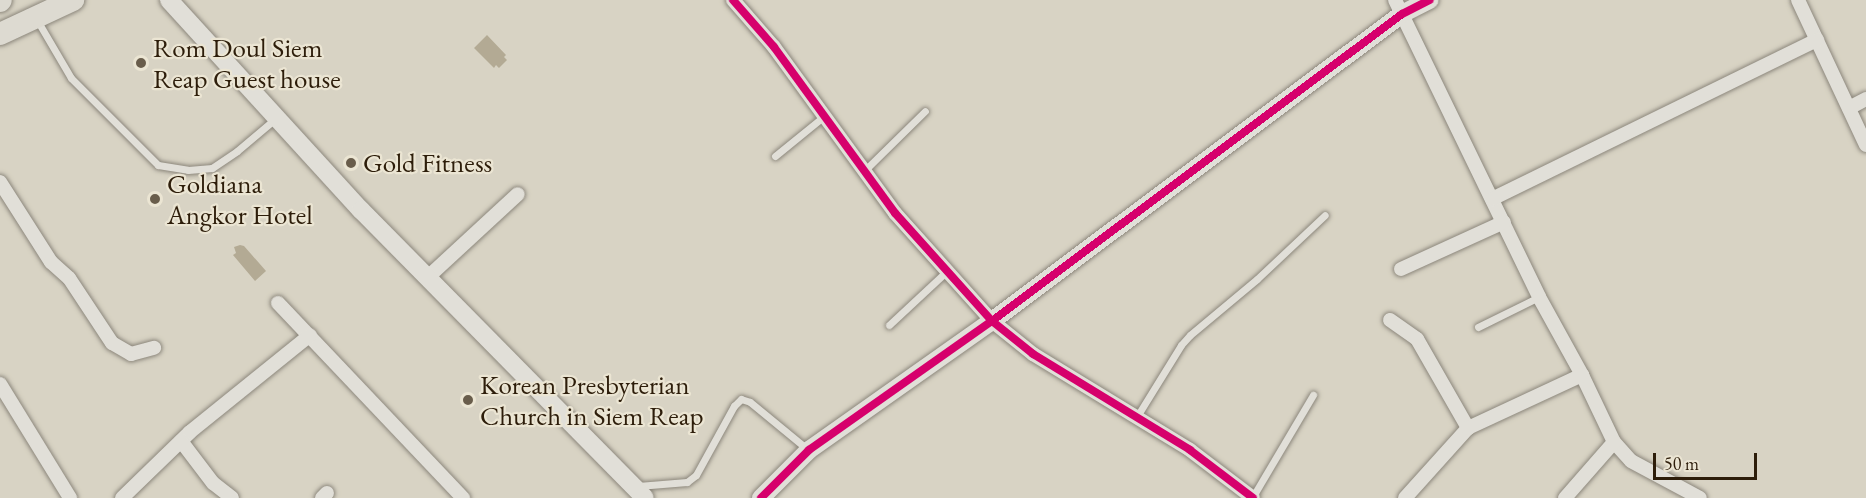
<!DOCTYPE html>
<style>
body{margin:0}
#map{position:relative;width:1866px;height:498px;overflow:hidden;background:#d8d3c4;font-family:"EB Garamond",serif}
div>[style]{position:absolute}
[style*='--x']{left:calc(var(--x)*1px);top:calc(var(--y)*1px);width:calc(var(--w)*1px);rotate:calc(var(--a)*1deg)}
.water>*{inset:0;background:#b3aa94}
.roads{filter:drop-shadow(0 0 2px #8c877c) drop-shadow(0 0 2px #8c877c)}
.service>*{height:7px;margin:-3.5px;padding:0 3.5px;transform-origin:3.5px;border-radius:3.5px;background:#e1dfd8}
.minor>*{height:14px;margin:-7px;padding:0 7px;transform-origin:7px;border-radius:7px;background:#e1dfd8}
.tertiary>*{height:18px;margin:-9px;padding:0 9px;transform-origin:9px;border-radius:9px;background:#e1dfd8}
.primary>*{height:22px;margin:-11px;padding:0 11px;transform-origin:11px;border-radius:11px;background:#dddad1}
.cycleway>*{height:8px;margin:-4px;padding:0 4px;transform-origin:4px;border-radius:4px;background:#d6006c}
.dots>*{width:16px;height:16px;translate:-50% -50%;box-sizing:border-box;border:3px solid #ebe5d3;border-radius:50%}
span{translate:-50% -50%;white-space:nowrap;text-align:center;line-height:1.15;-webkit-text-stroke:4.5px #ebe5d3;paint-order:stroke}
.poi-label{font-size:27px;color:#2d1d0a}
.left{translate:0 -50%;text-align:left}
.scale{position:absolute;left:1653px;top:453px;width:104px;height:27px;box-sizing:border-box;border:3px solid #2d1d0a;border-top:0;padding-left:8px;font-size:18px;line-height:21px;white-space:nowrap;color:#2d1d0a;-webkit-text-stroke:4px #ebe5d3;paint-order:stroke}
</style>
<div id="map">
<div class="water">
<i style="clip-path:polygon(487px 35px,506px 55px,504px 57px,507px 60px,499px 68px,496px 65px,494px 68px,474px 48px)"></i>
<i style="clip-path:polygon(240px 245px,244px 246px,266px 271px,255px 281px,233px 255px,236px 253px,234px 247px)"></i>
</div>
<div class="roads">
<div class="service">
<i style="--x:37;--y:20;--w:67;--a:59.6"></i>
<i style="--x:71;--y:78;--w:123;--a:45"></i>
<i style="--x:158;--y:165;--w:30;--a:9"></i>
<i style="--x:188;--y:170;--w:24;--a:-5"></i>
<i style="--x:212;--y:168;--w:30;--a:-34"></i>
<i style="--x:237;--y:151;--w:50;--a:-40.1"></i>
<i style="--x:775;--y:156;--w:62;--a:-39.1"></i>
<i style="--x:865;--y:170;--w:84;--a:-44.5"></i>
<i style="--x:889;--y:325;--w:81;--a:-43"></i>
<i style="--x:1478;--y:327;--w:68;--a:-26.2"></i>
<i style="--x:1136;--y:418;--w:86;--a:-58.3"></i>
<i style="--x:1181;--y:345;--w:13;--a:-48"></i>
<i style="--x:1190;--y:335;--w:87;--a:-39.9"></i>
<i style="--x:1257;--y:279;--w:93;--a:-43.3"></i>
<i style="--x:638;--y:486;--w:49;--a:-4.7"></i>
<i style="--x:687;--y:482;--w:11;--a:-38"></i>
<i style="--x:696;--y:475;--w:79;--a:-61.2"></i>
<i style="--x:734;--y:406;--w:10;--a:-45"></i>
<i style="--x:741;--y:399;--w:9;--a:18"></i>
<i style="--x:750;--y:402;--w:74;--a:39.5"></i>
<i style="--x:1252;--y:498;--w:120;--a:-59.4"></i>
</div>
<div class="minor">
<i style="--x:733;--y:0;--w:62;--a:48.9"></i>
<i style="--x:774;--y:47;--w:205;--a:53.9"></i>
<i style="--x:895;--y:213;--w:145;--a:48.1"></i>
<i style="--x:992;--y:321;--w:53;--a:38.8"></i>
<i style="--x:1033;--y:354;--w:184;--a:31.4"></i>
<i style="--x:1190;--y:450;--w:79;--a:37.3"></i>
<i style="--x:1395;--y:0;--w:330;--a:64.1"></i>
<i style="--x:1539;--y:297;--w:89;--a:61.1"></i>
<i style="--x:1582;--y:375;--w:74;--a:64.5"></i>
<i style="--x:1614;--y:442;--w:25;--a:48"></i>
<i style="--x:1631;--y:461;--w:78;--a:28.2"></i>
<i style="--x:1798;--y:0;--w:160;--a:64.9"></i>
<i style="--x:1849;--y:108;--w:19;--a:-28"></i>
<i style="--x:0;--y:182;--w:95;--a:57.5"></i>
<i style="--x:51;--y:262;--w:24;--a:42"></i>
<i style="--x:69;--y:278;--w:78;--a:56.5"></i>
<i style="--x:112;--y:343;--w:22;--a:30"></i>
<i style="--x:131;--y:354;--w:24;--a:-15"></i>
<i style="--x:1492;--y:199;--w:362;--a:-26.1"></i>
<i style="--x:1401;--y:269;--w:113;--a:-24.5"></i>
<i style="--x:428;--y:277;--w:122;--a:-42.7"></i>
<i style="--x:278;--y:303;--w:269;--a:46.5"></i>
<i style="--x:1390;--y:320;--w:33;--a:35"></i>
<i style="--x:1417;--y:339;--w:103;--a:60.2"></i>
<i style="--x:0;--y:384;--w:134;--a:58.4"></i>
<i style="--x:181;--y:441;--w:53;--a:52.7"></i>
<i style="--x:213;--y:483;--w:24;--a:38"></i>
<i style="--x:122;--y:498;--w:95;--a:-44.1"></i>
<i style="--x:190;--y:432;--w:154;--a:-38.9"></i>
<i style="--x:322;--y:498;--w:7;--a:-45"></i>
<i style="--x:1405;--y:498;--w:94;--a:-48"></i>
<i style="--x:1468;--y:428;--w:126;--a:-24.9"></i>
<i style="--x:1565;--y:498;--w:74;--a:-48.8"></i>
</div>
<div class="tertiary">
<i style="--x:169;--y:0;--w:285;--a:47.6"></i>
<i style="--x:361;--y:210;--w:404;--a:45.4"></i>
<i style="--x:761;--y:498;--w:68;--a:-45"></i>
<i style="--x:809;--y:450;--w:224;--a:-35.2"></i>
<i style="--x:992;--y:321;--w:512;--a:-36.83"></i>
<i style="--x:1402;--y:14;--w:31;--a:-27"></i>
</div>
<div class="primary">
<i style="--x:0;--y:1;--w:1;--a:-45"></i>
<i style="--x:0;--y:34;--w:81;--a:-25"></i>
</div>
</div>
<div class="cycleway">
<i style="--x:733;--y:0;--w:62;--a:48.9"></i>
<i style="--x:774;--y:47;--w:205;--a:53.9"></i>
<i style="--x:895;--y:213;--w:145;--a:48.1"></i>
<i style="--x:992;--y:321;--w:53;--a:38.8"></i>
<i style="--x:1033;--y:354;--w:184;--a:31.4"></i>
<i style="--x:1190;--y:450;--w:79;--a:37.3"></i>
<i style="--x:761;--y:498;--w:68;--a:-45"></i>
<i style="--x:809;--y:450;--w:224;--a:-35.2"></i>
<i style="--x:992;--y:321;--w:512;--a:-36.83"></i>
<i style="--x:1402;--y:14;--w:31;--a:-27"></i>
</div>
<div class="dots">
<i style="left:141px;top:63px;background:#695d4b"></i>
<i style="left:351px;top:163px;background:#695d4b"></i>
<i style="left:155px;top:199px;background:#695d4b"></i>
<i style="left:468px;top:400px;background:#695d4b"></i>
</div>
<div class="poi-label">
<span class="left" style="left:153px;top:63px">Rom Doul Siem<br>Reap Guest house</span>
<span class="left" style="left:363px;top:163px">Gold Fitness</span>
<span class="left" style="left:167px;top:199px">Goldiana<br>Angkor Hotel</span>
<span class="left" style="left:480px;top:400px">Korean Presbyterian<br>Church in Siem Reap</span>
</div>
<div class="scale">50 m</div>
</div>
